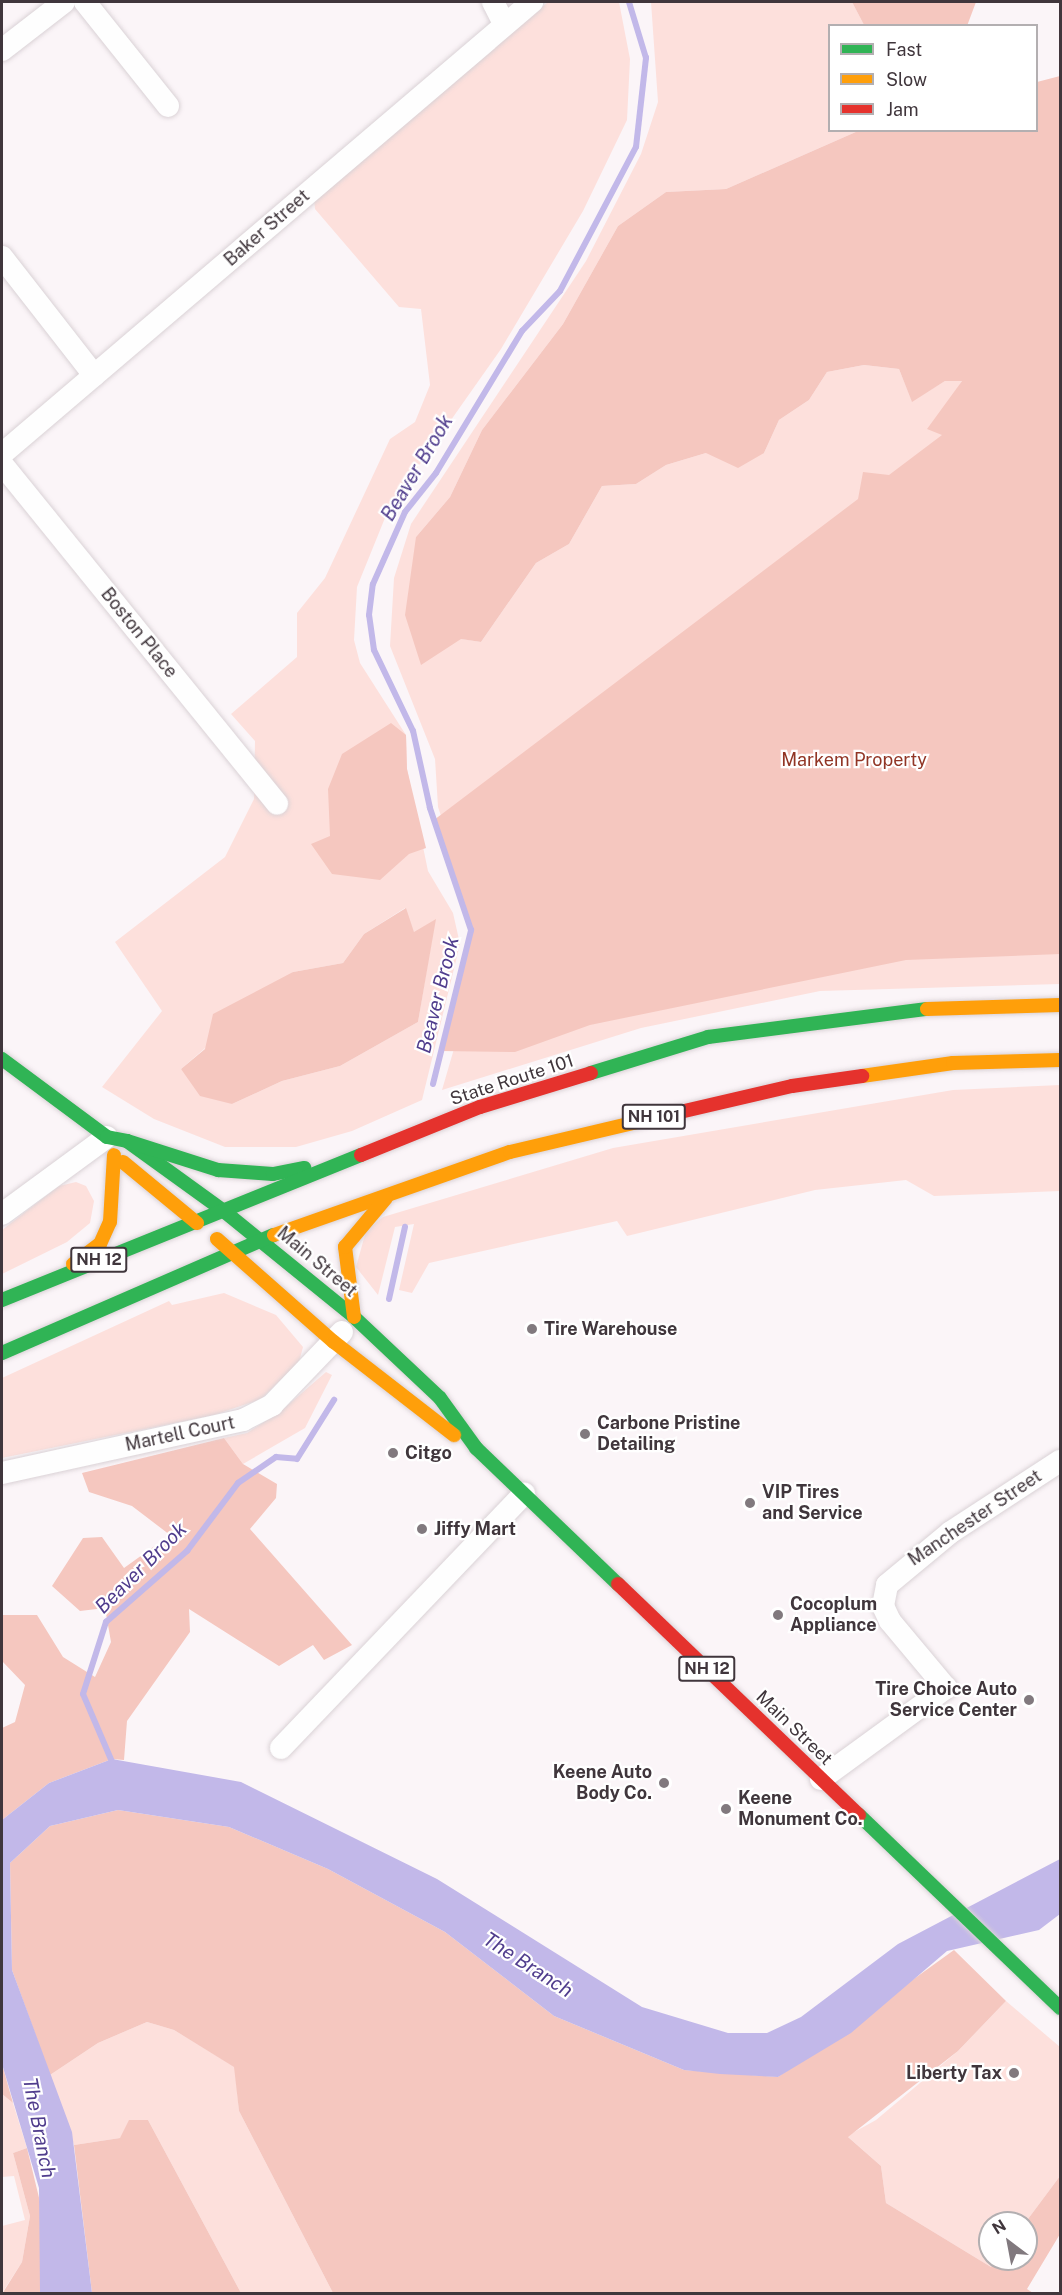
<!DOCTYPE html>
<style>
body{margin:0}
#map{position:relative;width:1062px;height:2295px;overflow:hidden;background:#fbf5f8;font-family:"Public Sans",sans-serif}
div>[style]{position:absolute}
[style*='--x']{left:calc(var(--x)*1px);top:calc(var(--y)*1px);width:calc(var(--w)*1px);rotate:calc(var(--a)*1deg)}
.green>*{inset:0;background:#fde0dc}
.forest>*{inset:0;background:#f5c7bf}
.water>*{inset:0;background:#c2b8e9}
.stream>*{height:6px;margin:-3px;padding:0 3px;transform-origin:3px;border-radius:3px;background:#c2b8e9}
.roads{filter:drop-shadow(0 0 2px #dad2d6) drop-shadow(0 0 2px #dad2d6)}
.street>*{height:22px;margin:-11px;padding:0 11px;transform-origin:11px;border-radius:11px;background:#fefefe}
.fast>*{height:14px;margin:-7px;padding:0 7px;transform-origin:7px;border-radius:7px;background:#30b455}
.slow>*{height:14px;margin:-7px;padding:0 7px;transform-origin:7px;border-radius:7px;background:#ff9f0a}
.jam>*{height:14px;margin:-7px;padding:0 7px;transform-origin:7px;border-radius:7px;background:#e5322d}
.dots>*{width:16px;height:16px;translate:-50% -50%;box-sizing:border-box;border:3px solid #fff;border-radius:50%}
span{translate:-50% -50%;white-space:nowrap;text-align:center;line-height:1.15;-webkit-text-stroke:4.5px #fff;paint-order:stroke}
.shield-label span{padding:2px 4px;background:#fff;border:2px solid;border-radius:4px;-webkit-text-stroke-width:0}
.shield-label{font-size:16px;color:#40363c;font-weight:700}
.street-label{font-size:18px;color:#40363c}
.park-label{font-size:18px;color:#913525}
.poi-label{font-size:18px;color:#40363c;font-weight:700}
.left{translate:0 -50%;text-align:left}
.right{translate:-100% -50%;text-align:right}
.water-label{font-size:20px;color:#503d8d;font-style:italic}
.frame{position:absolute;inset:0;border:3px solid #40363c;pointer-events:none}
.legend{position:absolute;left:828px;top:24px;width:210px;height:108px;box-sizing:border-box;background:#fff;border:2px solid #b3afb1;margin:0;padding:8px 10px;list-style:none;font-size:18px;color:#40363c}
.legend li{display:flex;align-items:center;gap:12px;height:30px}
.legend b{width:30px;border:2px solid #b3afb1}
.north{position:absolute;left:978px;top:2211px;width:60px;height:60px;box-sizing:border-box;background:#fff;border:2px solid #b3afb1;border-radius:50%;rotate:328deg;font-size:16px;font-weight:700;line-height:24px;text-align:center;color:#40363c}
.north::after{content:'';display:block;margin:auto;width:21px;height:27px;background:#81797e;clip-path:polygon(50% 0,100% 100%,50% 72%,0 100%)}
</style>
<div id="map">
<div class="green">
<i style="clip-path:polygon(evenodd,548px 2px,619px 2px,630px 59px,627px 120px,583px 211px,501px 349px,389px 508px,357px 587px,354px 640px,360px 663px,406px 735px,407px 769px,428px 871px,453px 913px,460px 944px,422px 1100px,352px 1131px,296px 1147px,225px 1147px,154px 1119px,102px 1087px,162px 1011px,115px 942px,225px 857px,254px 799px,255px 741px,231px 714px,297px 657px,297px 613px,325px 578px,390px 439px,415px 422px,430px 385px,421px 309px,399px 307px,315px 209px,314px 200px,548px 2px,405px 908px,414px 933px,435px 920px,418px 1022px,340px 1066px,282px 1081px,232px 1104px,181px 1069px,293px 972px,343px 963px,364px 934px,405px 908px)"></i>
<i style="clip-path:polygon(651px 2px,852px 2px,864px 25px,830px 26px,830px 130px,858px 131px,726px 189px,666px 192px,618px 226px,563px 324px,482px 430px,450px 497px,416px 537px,462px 639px,481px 642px,536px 563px,569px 544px,602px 486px,636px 484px,666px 465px,706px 453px,764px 453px,779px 420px,809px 400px,827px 372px,864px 365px,899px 369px,912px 401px,945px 381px,962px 381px,938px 419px,973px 446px,926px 480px,863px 473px,1060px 877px,1060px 984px,820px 991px,641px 1028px,442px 1090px,465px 1011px,479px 929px,438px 807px,435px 759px,390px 646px,394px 578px,411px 524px,586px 261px,641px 154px,658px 102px)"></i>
<i style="clip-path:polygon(1060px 1085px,1060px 1191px,934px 1196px,906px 1180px,815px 1190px,627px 1236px,617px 1221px,429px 1263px,412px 1293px,399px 1290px,414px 1224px,395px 1227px,378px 1295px,356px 1267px,366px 1231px,383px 1217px,613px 1148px,953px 1090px)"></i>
<i style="clip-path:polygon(76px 1182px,86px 1186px,94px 1201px,90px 1223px,67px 1242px,2px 1274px,2px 1230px,59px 1186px)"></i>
<i style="clip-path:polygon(224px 1293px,276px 1315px,303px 1347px,299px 1362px,261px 1399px,214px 1415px,2px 1458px,2px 1378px,169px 1301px,172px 1305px)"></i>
<i style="clip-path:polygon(326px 1372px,332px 1375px,305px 1428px,243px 1464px,224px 1438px,247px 1433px,280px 1412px)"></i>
<i style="clip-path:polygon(1006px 2001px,1060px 2047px,1060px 2176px,1025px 2223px,990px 2223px,990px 2259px,997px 2259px,991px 2267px,886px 2203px,881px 2166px,847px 2136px,876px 2120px,958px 2051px)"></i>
<i style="clip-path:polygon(147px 2022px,174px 2030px,235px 2067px,239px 2111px,333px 2293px,241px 2293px,148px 2120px,120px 2138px,74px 2145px,50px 2075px,98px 2043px)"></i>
<i style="clip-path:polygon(2px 2094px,13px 2103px,27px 2148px,13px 2153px,30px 2216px,22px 2262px,2px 2293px,2px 2226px,25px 2220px,14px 2176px,2px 2177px)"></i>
</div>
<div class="forest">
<i style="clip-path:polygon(852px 2px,976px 2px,967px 26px,864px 25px)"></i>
<i style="clip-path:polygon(1060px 76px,1060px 954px,906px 960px,590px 1025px,515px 1052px,441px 1051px,471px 930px,434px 820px,858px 499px,863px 472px,889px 475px,942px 435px,927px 429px,962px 381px,945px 381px,912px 402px,899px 369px,864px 365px,827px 372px,809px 400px,779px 420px,764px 453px,738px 468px,706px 453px,666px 465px,636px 484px,602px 486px,569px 544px,536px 563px,481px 642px,461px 639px,421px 665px,405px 615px,416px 537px,450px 497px,482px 430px,563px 324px,618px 226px,666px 192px,726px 189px,858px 131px,1036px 130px,1037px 82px)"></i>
<i style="clip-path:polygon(391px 723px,406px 735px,407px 769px,426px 848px,409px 854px,380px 880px,332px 874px,311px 844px,330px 836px,328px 789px,342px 754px)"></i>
<i style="clip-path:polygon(406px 908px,414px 932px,436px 919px,418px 1022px,340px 1066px,282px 1081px,232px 1104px,200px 1096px,181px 1069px,205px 1049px,213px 1014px,293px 972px,343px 963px,364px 934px)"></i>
<i style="clip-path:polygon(224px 1438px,243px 1464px,277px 1484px,276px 1498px,250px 1529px,352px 1645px,324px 1660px,313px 1645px,279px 1666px,189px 1609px,190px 1632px,127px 1721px,124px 1760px,112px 1759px,49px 1783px,2px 1820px,2px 1728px,15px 1722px,25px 1685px,2px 1661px,2px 1615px,37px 1615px,63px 1657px,95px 1677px,111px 1642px,105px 1608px,80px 1611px,52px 1586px,83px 1538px,102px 1537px,124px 1568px,170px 1535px,132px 1506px,89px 1492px,82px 1473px)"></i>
<i style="clip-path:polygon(118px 1810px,229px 1827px,328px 1869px,445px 1932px,554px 2016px,684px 2070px,778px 2077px,954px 1950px,1006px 2001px,958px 2051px,848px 2137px,881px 2166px,886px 2203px,991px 2267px,997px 2259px,1026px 2259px,1025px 2223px,1060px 2176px,1060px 2234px,1027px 2289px,1033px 2293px,333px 2293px,239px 2111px,234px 2067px,174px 2030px,147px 2022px,98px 2043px,50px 2075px,12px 1970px,10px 1863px,50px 1826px)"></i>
<i style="clip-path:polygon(2px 2064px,13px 2103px,2px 2094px)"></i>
<i style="clip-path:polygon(129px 2120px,148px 2120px,241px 2293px,92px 2293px,74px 2145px,120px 2138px)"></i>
<i style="clip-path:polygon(27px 2148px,41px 2206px,40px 2293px,2px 2294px,22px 2262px,30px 2216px,13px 2153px)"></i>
</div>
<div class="water">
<i style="clip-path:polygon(112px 1759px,241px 1782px,437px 1879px,642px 2007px,728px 2033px,767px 2033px,801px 2017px,898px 1944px,1060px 1859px,1060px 1914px,1039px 1930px,947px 1951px,851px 2033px,778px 2077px,720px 2074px,684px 2070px,554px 2016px,445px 1932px,328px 1869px,229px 1827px,118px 1810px,50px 1826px,10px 1863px,12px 1970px,72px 2132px,92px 2293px,40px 2293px,39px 2188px,2px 2064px,2px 1820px,49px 1783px)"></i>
</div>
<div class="stream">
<i style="--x:433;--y:1084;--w:159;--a:-76.1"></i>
<i style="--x:471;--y:930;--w:129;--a:-108.6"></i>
<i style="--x:430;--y:808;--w:79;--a:-102.4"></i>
<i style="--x:413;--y:731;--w:90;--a:-115.7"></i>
<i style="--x:374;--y:650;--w:35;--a:-98"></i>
<i style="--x:369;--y:615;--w:31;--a:-83"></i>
<i style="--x:373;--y:584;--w:79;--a:-66"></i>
<i style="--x:405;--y:512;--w:50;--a:-51.5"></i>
<i style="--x:436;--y:473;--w:166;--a:-58.8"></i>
<i style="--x:522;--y:331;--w:55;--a:-46.5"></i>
<i style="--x:560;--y:291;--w:163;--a:-62.2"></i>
<i style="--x:636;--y:147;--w:90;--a:-83.6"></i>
<i style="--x:646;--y:58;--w:59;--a:-106.9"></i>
<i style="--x:389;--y:1299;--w:74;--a:-77.5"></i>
<i style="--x:113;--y:1764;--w:76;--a:-113.2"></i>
<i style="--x:83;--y:1694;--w:76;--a:-72.3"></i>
<i style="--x:106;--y:1622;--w:108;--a:-41.2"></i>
<i style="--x:187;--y:1551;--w:85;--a:-53.1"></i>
<i style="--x:238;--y:1483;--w:46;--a:-34.4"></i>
<i style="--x:276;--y:1457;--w:21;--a:5"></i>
<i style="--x:297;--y:1459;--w:70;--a:-57.9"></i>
</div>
<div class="roads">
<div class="street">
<i style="--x:85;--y:2;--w:133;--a:51.4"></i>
<i style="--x:493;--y:2;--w:25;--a:63"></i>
<i style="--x:2;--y:50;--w:78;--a:-37.7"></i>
<i style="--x:2;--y:257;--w:150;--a:52.1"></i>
<i style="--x:2;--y:454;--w:697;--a:-40.46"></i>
<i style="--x:2;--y:464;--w:437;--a:51"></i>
<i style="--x:2;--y:1214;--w:130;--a:-36.3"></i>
<i style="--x:2;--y:1473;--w:247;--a:-12.4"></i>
<i style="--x:243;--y:1420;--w:33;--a:-27"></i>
<i style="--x:272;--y:1405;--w:101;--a:-46.2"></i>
<i style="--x:281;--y:1748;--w:352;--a:-46.3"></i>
<i style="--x:821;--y:1779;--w:155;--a:-36.1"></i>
<i style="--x:946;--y:1688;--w:87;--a:-129.9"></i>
<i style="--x:890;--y:1621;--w:17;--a:-115"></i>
<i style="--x:883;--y:1606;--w:21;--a:-79"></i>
<i style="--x:887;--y:1585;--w:83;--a:-39.6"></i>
<i style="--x:951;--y:1532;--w:130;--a:-33.1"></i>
</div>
<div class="fast">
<i style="--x:2;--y:1059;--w:131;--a:36.6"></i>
<i style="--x:107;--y:1137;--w:20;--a:11"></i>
<i style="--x:127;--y:1141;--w:121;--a:35.9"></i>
<i style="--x:591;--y:1073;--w:122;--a:-17.1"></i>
<i style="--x:708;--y:1037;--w:221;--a:-7.3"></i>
<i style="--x:127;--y:1141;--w:96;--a:17.7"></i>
<i style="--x:218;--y:1170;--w:55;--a:4.2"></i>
<i style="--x:273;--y:1174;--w:32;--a:-11"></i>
<i style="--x:225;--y:1212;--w:166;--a:39.1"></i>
<i style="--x:354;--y:1317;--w:118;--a:43.3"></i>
<i style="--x:440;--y:1398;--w:62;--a:54.2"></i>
<i style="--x:476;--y:1448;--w:197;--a:43.8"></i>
<i style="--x:2;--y:1300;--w:387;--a:-22"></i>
<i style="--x:2;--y:1353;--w:296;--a:-23.5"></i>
<i style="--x:859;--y:1815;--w:279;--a:43.8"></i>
</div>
<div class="slow">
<i style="--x:927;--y:1009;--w:133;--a:-1.7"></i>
<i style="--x:862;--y:1076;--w:92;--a:-8.1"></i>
<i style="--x:953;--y:1063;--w:107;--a:-1.6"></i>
<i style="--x:123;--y:1162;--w:96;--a:39.5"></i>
<i style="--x:274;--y:1235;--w:250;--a:-19.4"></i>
<i style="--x:510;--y:1152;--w:130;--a:-13.3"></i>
<i style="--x:217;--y:1239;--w:156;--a:41.4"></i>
<i style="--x:334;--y:1342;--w:152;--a:37.8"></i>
<i style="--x:73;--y:1264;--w:34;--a:-37"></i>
<i style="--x:100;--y:1244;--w:24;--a:-66"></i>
<i style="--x:110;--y:1222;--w:67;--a:-86.6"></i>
<i style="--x:354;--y:1317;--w:71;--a:-97.3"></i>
<i style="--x:345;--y:1247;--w:64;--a:-50.1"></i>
</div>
<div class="jam">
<i style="--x:637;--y:1122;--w:159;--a:-13.1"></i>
<i style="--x:792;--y:1086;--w:71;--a:-8.1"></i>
<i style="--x:361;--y:1155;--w:128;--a:-22"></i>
<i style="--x:480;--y:1107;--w:116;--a:-17"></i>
<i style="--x:618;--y:1584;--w:334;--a:43.8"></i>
</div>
</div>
<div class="dots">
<i style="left:532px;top:1329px;background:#81797e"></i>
<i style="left:585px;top:1434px;background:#81797e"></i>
<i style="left:393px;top:1453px;background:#81797e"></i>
<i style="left:750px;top:1503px;background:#81797e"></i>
<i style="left:422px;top:1529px;background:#81797e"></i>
<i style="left:778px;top:1615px;background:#81797e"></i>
<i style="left:1029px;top:1700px;background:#81797e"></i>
<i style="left:664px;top:1783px;background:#81797e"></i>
<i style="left:726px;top:1809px;background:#81797e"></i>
<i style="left:1014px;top:2073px;background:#81797e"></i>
</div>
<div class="shield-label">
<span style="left:654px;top:1117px">NH 101</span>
<span style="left:99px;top:1260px">NH 12</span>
<span style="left:707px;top:1669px">NH 12</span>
</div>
<div class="street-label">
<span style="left:267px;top:228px;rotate:-41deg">Baker Street</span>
<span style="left:139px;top:633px;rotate:51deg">Boston Place</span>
<span style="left:512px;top:1080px;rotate:-18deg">State Route 101</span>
<span style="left:317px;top:1262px;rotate:40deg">Main Street</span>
<span style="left:180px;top:1434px;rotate:-12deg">Martell Court</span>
<span style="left:975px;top:1518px;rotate:-34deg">Manchester Street</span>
<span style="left:794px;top:1728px;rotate:44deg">Main Street</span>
</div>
<div class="park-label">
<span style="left:854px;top:760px">Markem Property</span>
</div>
<div class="poi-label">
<span class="left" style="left:544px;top:1329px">Tire Warehouse</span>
<span class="left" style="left:597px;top:1434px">Carbone Pristine<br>Detailing</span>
<span class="left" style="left:405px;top:1453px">Citgo</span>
<span class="left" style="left:762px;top:1503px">VIP Tires<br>and Service</span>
<span class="left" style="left:434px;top:1529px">Jiffy Mart</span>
<span class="left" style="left:790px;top:1615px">Cocoplum<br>Appliance</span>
<span class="right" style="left:1017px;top:1700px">Tire Choice Auto<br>Service Center</span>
<span class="right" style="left:652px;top:1783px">Keene Auto<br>Body Co.</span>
<span class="left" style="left:738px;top:1809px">Keene<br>Monument Co.</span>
<span class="right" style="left:1002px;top:2073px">Liberty Tax</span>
</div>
<div class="water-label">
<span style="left:417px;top:468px;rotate:-59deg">Beaver Brook</span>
<span style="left:438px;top:995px;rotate:-76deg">Beaver Brook</span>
<span style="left:141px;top:1568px;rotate:-45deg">Beaver Brook</span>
<span style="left:528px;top:1965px;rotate:33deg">The Branch</span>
<span style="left:39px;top:2128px;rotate:79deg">The Branch</span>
</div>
<div class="frame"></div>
<ul class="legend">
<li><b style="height:8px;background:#30b455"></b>Fast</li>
<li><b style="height:8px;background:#ff9f0a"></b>Slow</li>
<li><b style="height:8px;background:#e5322d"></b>Jam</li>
</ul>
<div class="north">N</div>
</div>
